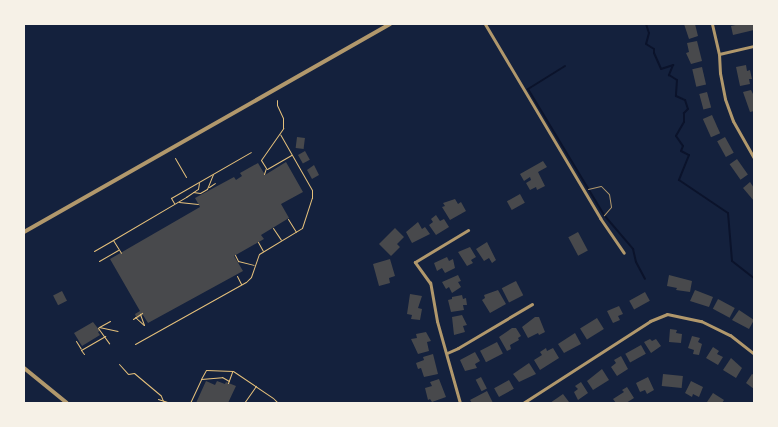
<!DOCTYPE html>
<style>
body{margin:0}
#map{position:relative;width:778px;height:427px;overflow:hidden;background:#14213d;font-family:Montserrat,sans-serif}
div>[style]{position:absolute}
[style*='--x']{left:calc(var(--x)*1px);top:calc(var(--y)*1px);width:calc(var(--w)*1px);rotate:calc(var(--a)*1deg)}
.stream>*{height:2px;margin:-1px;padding:0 1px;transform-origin:1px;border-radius:1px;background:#0b132b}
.building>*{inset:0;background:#48494c;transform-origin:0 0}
.path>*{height:1px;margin:-0.5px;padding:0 0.5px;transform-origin:0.5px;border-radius:0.5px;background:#e5c07b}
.service>*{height:1px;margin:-0.5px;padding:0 0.5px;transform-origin:0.5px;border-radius:0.5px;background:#b1986c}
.minor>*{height:3px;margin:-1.5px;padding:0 1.5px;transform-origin:1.5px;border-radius:1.5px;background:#b1986c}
.tertiary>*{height:4px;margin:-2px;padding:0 2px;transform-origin:2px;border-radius:2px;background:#b1986c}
span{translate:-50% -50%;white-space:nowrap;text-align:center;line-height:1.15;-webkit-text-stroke:5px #f6f1e7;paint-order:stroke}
.frame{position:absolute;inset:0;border:25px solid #f6f1e7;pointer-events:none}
</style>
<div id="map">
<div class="stream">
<i style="--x:646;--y:24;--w:9;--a:72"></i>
<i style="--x:649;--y:33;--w:11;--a:105"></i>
<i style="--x:646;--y:44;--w:9;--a:32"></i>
<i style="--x:654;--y:49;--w:4;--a:90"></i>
<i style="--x:654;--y:53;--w:17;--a:66"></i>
<i style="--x:661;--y:69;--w:13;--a:-18"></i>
<i style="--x:673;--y:65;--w:11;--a:112"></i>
<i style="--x:669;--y:75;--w:9;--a:32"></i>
<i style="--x:677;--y:80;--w:16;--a:94"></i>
<i style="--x:676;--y:96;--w:10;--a:24"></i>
<i style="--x:685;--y:100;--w:9;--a:72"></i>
<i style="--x:688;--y:109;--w:6;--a:135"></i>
<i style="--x:684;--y:113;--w:9;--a:90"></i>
<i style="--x:684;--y:122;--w:16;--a:120"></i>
<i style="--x:676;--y:136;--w:12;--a:55"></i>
<i style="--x:683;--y:146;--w:5;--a:112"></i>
<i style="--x:681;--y:151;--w:9;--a:27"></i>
<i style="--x:689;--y:155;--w:27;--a:112"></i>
<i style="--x:679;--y:180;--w:59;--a:34"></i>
<i style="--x:728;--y:213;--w:48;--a:85.2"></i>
<i style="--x:732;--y:261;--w:28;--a:38"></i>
<i style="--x:565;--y:66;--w:44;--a:148.1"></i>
<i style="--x:528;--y:89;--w:147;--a:58.9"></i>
<i style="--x:604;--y:215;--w:45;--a:49.5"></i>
<i style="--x:633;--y:249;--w:13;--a:77"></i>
<i style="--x:636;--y:262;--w:19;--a:62"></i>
</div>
<div class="building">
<i style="clip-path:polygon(684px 24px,695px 24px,698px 36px,689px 39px)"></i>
<i style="clip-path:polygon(740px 24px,754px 24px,754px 30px,733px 35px,731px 26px)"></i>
<i style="clip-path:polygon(697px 41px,702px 61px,691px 64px,686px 53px,689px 52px,687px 43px)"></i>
<i style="clip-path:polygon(746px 65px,747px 71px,750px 70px,752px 79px,749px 79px,750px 84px,740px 86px,736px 67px)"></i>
<i style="left:702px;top:67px;width:18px;height:10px;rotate:77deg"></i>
<i style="clip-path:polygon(751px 90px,754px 96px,754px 111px,750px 112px,743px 92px)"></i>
<i style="left:707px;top:92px;width:16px;height:8px;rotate:75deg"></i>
<i style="left:712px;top:115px;width:20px;height:10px;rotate:66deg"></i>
<i style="left:297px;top:137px;width:8px;height:11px;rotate:7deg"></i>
<i style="left:725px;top:137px;width:18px;height:9px;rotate:61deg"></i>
<i style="left:305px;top:151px;width:10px;height:8px;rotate:61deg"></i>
<i style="left:737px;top:159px;width:19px;height:9px;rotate:55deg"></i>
<i style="clip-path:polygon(543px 161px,547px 167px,538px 172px,545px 186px,537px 190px,536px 187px,530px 190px,526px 183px,531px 180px,530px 177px,524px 181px,520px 174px)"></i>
<i style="clip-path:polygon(286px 162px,303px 192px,281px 204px,289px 218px,261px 235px,264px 239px,234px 256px,243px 271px,148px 323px,143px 315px,137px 319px,135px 314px,140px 311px,110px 259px,200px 207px,195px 198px,234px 177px,236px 180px,242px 176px,240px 173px,258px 163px,265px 175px)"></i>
<i style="clip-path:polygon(314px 165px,319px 175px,312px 179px,307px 170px)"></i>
<i style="clip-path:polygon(750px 182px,754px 188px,754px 201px,743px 188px)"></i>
<i style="left:520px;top:194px;width:10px;height:15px;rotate:61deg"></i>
<i style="clip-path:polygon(455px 199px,458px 204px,461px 202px,466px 211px,450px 220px,442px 207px,445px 206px,443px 203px)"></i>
<i style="clip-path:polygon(436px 215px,440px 221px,444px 219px,449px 227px,436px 235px,429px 225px,433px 222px,431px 219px)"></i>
<i style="clip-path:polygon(418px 222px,422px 229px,425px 227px,430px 234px,412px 243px,406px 232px)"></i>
<i style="clip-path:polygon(395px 228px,404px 237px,397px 244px,400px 247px,391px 256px,379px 244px)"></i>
<i style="left:578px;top:232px;width:21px;height:11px;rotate:62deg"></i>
<i style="clip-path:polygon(487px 242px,496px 260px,492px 263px,489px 258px,484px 261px,476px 249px)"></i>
<i style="clip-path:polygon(470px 247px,476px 257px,471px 260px,473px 263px,467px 266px,458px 252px)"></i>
<i style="clip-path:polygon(447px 257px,449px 261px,453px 259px,455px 268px,445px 273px,442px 268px,437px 271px,434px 263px)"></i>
<i style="clip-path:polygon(390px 259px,395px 276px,389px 278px,390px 283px,379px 286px,373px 264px)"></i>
<i style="clip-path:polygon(458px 275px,461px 281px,458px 282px,461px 287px,452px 293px,449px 287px,446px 289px,442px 282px)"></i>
<i style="clip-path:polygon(669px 275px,692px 281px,690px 292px,676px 290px,677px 288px,667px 286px)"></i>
<i style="left:516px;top:281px;width:16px;height:16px;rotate:63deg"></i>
<i style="clip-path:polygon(498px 290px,506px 304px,490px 313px,482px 300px,485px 298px,484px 295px)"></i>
<i style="clip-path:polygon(695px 290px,713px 297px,709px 307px,690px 301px)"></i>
<i style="left:62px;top:291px;width:11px;height:10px;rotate:63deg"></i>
<i style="left:645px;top:292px;width:10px;height:18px;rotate:61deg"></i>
<i style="clip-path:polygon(410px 294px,422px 296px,418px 308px,422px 309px,420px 320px,411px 319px,412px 315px,407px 314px)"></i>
<i style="clip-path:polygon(462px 295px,463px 299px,466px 298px,467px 305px,463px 305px,464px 310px,451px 312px,448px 300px,452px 299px,452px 297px)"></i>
<i style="left:718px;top:299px;width:19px;height:11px;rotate:28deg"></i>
<i style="clip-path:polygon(619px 306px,623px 314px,618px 316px,620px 320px,613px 323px,607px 311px)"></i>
<i style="clip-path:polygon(739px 310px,754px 320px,749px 329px,732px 320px)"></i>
<i style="clip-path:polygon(462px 315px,467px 325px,463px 326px,465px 332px,454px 335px,452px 317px)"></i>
<i style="clip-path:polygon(535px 317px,539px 317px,545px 332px,539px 335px,538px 333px,528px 338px,522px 327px)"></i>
<i style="left:597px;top:318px;width:13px;height:20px;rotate:58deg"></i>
<i style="clip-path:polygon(93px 322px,100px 331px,98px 332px,100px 335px,82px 346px,74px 333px)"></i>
<i style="clip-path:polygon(512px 328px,516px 328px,521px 336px,518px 338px,519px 340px,510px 345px,511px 349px,507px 351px,499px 337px)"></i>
<i style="clip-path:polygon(670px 329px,677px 330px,676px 333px,682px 334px,681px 343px,669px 342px)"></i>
<i style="clip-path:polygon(426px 332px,431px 341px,427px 342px,429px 351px,418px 354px,411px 339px,417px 338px,416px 334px)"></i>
<i style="clip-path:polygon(575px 333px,581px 344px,564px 353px,558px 344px)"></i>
<i style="clip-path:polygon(692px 336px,700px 338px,698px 342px,702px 344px,699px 355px,693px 354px,694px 350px,688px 348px)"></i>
<i style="clip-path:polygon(650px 339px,652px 341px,656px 339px,661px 346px,651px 353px,644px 342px)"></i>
<i style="left:497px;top:342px;width:13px;height:19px;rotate:63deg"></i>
<i style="left:641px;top:345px;width:10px;height:18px;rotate:61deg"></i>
<i style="clip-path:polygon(713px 347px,719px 351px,717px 354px,723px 357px,718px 365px,706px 358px)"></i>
<i style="clip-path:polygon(546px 348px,547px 351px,553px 348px,559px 358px,540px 370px,534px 360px,542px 355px,540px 352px)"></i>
<i style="clip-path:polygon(475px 352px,480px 361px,475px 364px,477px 368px,465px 371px,460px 360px)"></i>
<i style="clip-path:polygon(433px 354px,438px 374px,424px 377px,421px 368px,418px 369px,416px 363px,424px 360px,423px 357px)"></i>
<i style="clip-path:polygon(621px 356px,628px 369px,617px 376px,611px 367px,616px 363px,614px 360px)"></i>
<i style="clip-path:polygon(731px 358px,742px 368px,736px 378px,723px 370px)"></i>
<i style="clip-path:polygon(529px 363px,536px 374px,519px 382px,513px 374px)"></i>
<i style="clip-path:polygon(602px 369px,609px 380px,593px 390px,587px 381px)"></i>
<i style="left:663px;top:374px;width:20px;height:12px;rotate:6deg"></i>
<i style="clip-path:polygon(752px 374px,754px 375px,754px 389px,746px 383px)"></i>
<i style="left:481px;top:377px;width:13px;height:6px;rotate:63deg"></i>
<i style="clip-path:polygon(648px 377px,654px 390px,647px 394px,645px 390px,640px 392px,636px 383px)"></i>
<i style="clip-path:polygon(439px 379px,446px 397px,432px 402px,430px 399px,428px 400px,425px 388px,432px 386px,430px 382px)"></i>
<i style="left:509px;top:380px;width:10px;height:17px;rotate:61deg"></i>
<i style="clip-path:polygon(206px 381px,215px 385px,217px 381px,225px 384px,226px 382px,236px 386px,228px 403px,196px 403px)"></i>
<i style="clip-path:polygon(691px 381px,703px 387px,699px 397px,693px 394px,692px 397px,685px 393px)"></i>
<i style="clip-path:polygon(581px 382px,588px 393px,578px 400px,574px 392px,578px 389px,575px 386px)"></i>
<i style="clip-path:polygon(627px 387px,634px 398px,626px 403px,616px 403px,613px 399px,624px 392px,622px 390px)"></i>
<i style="clip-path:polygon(487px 391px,493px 403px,472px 403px,470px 400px)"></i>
<i style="clip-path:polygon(713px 393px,724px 400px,722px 403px,707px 402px)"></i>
<i style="clip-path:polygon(563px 394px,569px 402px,550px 403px)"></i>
</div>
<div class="path">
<i style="--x:175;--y:158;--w:22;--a:60"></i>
<i style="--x:267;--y:169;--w:28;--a:-30"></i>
<i style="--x:264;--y:174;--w:6;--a:-72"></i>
<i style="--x:266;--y:168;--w:9;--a:-122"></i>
<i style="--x:261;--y:160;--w:39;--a:-55"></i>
<i style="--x:283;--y:128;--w:10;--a:-90"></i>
<i style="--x:283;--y:118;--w:14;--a:-115"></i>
<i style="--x:277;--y:105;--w:5;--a:-90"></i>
<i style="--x:209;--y:187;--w:7;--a:-34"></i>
<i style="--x:193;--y:192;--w:7;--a:8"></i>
<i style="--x:200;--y:193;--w:8;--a:-30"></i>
<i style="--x:207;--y:189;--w:16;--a:-68"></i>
<i style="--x:179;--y:202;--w:19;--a:6"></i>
<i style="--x:174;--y:203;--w:6;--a:-121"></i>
<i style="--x:171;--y:198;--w:92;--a:-29.9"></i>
<i style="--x:288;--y:219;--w:15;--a:58"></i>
<i style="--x:273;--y:228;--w:14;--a:56"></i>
<i style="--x:113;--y:240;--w:85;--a:-30.5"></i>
<i style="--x:186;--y:197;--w:14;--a:-34"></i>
<i style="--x:198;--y:189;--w:6;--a:-81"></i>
<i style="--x:258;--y:242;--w:10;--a:61"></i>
<i style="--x:94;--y:251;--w:22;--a:-30"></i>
<i style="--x:113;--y:240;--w:15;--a:58"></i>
<i style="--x:235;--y:255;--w:7;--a:63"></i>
<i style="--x:238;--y:261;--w:16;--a:14"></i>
<i style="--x:99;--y:261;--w:22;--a:-30"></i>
<i style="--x:237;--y:276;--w:9;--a:63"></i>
<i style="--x:135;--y:317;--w:12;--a:42"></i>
<i style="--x:144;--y:325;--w:12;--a:-110"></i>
<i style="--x:133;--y:319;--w:11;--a:-34"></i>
<i style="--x:110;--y:321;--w:13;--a:151"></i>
<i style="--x:99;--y:327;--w:19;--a:12"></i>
<i style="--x:98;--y:328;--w:19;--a:54"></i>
<i style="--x:76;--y:341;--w:9;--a:58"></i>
<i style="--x:135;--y:344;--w:127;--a:-29.2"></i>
<i style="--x:246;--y:282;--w:7;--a:-45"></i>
<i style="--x:251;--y:277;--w:24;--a:-71"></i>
<i style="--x:259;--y:254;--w:50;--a:-31.2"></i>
<i style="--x:302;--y:228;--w:32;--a:-72"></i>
<i style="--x:312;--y:198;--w:8;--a:-90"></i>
<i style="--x:312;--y:190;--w:64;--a:-119.7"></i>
<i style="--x:84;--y:354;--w:5;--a:-127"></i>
<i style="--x:81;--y:350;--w:28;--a:-30"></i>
<i style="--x:119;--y:364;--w:13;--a:48"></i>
<i style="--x:128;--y:374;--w:6;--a:-9"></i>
<i style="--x:134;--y:373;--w:35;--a:40"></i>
<i style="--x:161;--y:396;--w:5;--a:68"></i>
<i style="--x:201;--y:379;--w:10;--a:-61"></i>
<i style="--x:206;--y:370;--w:27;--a:2"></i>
<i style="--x:233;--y:371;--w:48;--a:34"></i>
<i style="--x:273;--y:398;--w:7;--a:45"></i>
<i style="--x:228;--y:383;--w:12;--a:-70"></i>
<i style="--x:158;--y:399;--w:13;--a:18"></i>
<i style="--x:190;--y:403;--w:26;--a:-65"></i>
<i style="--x:201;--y:379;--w:21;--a:-5"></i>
<i style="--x:222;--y:377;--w:8;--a:30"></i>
<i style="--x:244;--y:403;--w:21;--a:-55"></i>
</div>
<div class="service">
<i style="--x:588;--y:189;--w:13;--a:-13"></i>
<i style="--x:601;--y:186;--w:11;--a:45"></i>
<i style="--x:609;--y:194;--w:13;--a:81"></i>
<i style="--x:611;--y:207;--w:11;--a:131"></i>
</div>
<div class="minor">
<i style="--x:485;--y:24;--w:226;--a:59.3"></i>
<i style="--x:600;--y:218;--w:42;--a:55.6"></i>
<i style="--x:712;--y:24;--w:31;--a:77"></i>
<i style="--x:719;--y:54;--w:19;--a:87"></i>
<i style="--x:720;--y:73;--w:26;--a:79"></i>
<i style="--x:725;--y:99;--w:23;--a:70"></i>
<i style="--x:733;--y:121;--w:43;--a:60.4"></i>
<i style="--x:719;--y:54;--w:36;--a:-13"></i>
<i style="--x:447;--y:353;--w:12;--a:-24"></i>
<i style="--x:458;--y:348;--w:86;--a:-30.7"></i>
<i style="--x:460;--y:403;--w:85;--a:-105.7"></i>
<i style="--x:437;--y:321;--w:39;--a:-100"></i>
<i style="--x:430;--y:283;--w:26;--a:-126"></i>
<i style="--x:415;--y:262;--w:62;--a:-31.1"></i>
<i style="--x:523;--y:403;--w:151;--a:-32.8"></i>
<i style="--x:650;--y:321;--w:18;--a:-22"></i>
<i style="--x:667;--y:314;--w:35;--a:12"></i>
<i style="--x:701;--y:321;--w:32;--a:26"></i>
<i style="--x:730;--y:335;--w:31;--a:38"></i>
<i style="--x:658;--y:403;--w:7;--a:0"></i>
</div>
<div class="tertiary">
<i style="--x:24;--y:232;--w:421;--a:-29.6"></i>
<i style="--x:24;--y:368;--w:55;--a:39.1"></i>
</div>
<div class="frame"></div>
</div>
